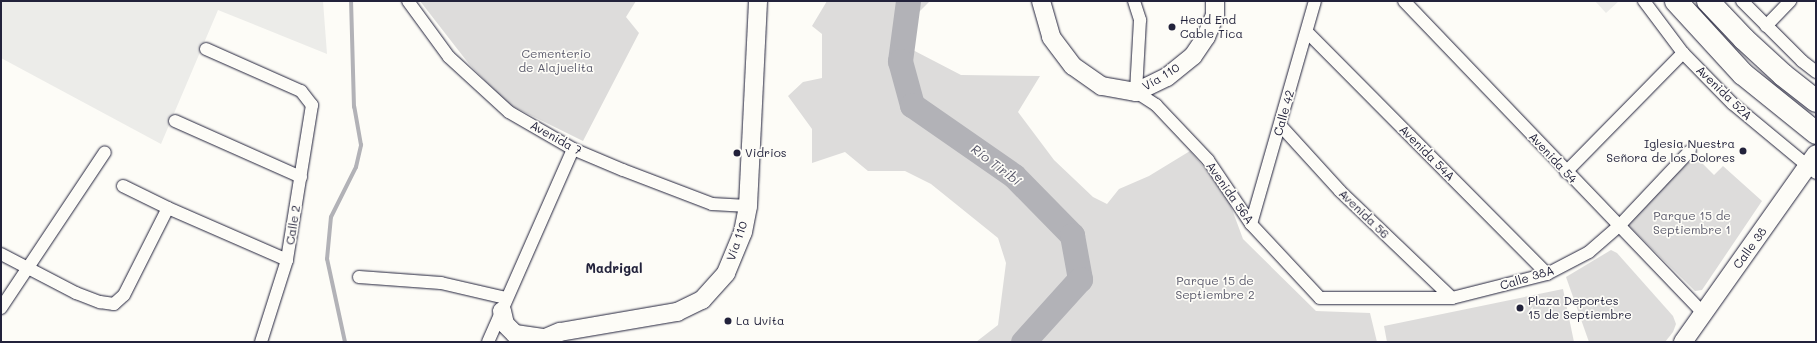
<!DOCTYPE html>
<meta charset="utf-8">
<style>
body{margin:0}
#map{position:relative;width:1817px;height:343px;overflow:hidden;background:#fdfcf7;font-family:Mali,sans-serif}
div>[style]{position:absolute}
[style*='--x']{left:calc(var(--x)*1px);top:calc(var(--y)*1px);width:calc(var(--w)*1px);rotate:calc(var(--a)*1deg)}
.built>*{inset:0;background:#ecece9}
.green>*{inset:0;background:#dddcdb}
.stream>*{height:4px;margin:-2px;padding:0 2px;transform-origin:2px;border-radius:2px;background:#b2b2b7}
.river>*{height:25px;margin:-12.5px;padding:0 12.5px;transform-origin:12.5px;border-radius:12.5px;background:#b2b2b7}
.roads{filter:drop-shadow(0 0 1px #22223b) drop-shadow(0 0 1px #22223b)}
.street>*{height:12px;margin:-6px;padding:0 6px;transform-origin:6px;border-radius:6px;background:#fdfcf7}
.secondary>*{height:18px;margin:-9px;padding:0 9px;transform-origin:9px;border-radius:9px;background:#fdfcf7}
.highway>*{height:22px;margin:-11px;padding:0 11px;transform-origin:11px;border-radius:11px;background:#fdfcf7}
.dots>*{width:11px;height:11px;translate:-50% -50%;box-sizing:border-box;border:2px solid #fdfcf7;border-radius:50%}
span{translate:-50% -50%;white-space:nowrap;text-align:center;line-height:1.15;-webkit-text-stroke:3.5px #fdfcf7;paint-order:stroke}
.poi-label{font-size:12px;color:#22223b}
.left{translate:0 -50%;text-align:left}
.right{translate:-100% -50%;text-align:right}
.park-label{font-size:12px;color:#5a5a6b}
.street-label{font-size:12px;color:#22223b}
.water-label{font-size:13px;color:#545466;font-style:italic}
.neighbourhood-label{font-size:13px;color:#22223b;font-weight:700}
.frame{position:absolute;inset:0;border:2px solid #22223b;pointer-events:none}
</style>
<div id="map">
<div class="built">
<i style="clip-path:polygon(1px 1px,323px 1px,327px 54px,218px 10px,161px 144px,1px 58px)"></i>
<i style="clip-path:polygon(1595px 1px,1619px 1px,1606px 13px)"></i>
</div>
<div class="green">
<i style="clip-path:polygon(420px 1px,636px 1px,626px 17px,639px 33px,583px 141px,508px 104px,469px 64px)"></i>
<i style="clip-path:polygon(827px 1px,930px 1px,913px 18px,909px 48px,961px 75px,1040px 76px,1018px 112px,1054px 160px,1093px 197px,1107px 204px,1119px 189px,1149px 176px,1190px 151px,1226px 193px,1243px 239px,1316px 311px,1370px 313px,1377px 342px,976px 342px,998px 325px,1006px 263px,998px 238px,931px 184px,905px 171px,868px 171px,845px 152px,812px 163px,812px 129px,788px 96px,803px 82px,822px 78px,822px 34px,812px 26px)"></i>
<i style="clip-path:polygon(1695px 156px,1714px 175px,1723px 166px,1762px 201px,1702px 290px,1695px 291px,1626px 223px)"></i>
<i style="clip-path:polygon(1611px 250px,1617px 253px,1673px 316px,1676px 324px,1673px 332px,1665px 342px,1589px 342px,1566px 277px)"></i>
<i style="clip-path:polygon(1563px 289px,1574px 342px,1387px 342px,1384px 326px)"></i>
</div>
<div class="stream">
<i style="--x:345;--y:342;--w:85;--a:-102.2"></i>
<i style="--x:327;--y:259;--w:42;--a:-84.6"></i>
<i style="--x:331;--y:217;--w:56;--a:-63.4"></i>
<i style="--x:356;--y:167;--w:23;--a:-77"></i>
<i style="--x:361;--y:145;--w:39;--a:-100"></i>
<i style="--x:354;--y:107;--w:106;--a:-91.6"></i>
</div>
<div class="river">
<i style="--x:908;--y:1;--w:61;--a:97.6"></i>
<i style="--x:900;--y:61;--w:46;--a:74.7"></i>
<i style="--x:912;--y:105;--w:124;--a:34.8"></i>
<i style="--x:1014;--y:176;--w:83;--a:45.5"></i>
<i style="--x:1072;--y:235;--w:45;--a:79.7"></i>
<i style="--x:1080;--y:279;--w:85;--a:132.1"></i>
</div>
<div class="roads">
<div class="street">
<i style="--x:408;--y:1;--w:69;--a:53.8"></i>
<i style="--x:449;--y:57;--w:81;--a:42.5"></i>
<i style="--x:509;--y:112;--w:74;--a:30"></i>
<i style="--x:573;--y:149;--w:54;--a:22.8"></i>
<i style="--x:623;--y:170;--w:95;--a:20.9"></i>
<i style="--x:712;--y:204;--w:36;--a:3"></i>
<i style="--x:1134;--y:1;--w:20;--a:72"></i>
<i style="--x:1140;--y:20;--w:72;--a:93.2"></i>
<i style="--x:1136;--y:92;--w:24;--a:33"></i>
<i style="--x:1156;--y:105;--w:76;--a:46.6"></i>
<i style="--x:1208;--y:160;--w:77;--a:56.1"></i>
<i style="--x:1251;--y:224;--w:101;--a:47"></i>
<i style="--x:1320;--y:298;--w:132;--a:0"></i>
<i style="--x:1452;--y:298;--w:98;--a:-14.2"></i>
<i style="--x:1547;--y:274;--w:47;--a:-27.6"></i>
<i style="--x:1589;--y:252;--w:40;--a:-41"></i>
<i style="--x:1619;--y:226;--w:103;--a:-46.6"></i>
<i style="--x:1404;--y:1;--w:432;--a:46.2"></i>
<i style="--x:1644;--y:1;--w:65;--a:53.1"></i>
<i style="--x:1683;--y:53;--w:71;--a:45.6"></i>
<i style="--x:1733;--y:104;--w:108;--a:39.7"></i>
<i style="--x:1742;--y:1;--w:85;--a:45"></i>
<i style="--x:1802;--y:61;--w:18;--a:38"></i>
<i style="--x:1766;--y:26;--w:35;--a:-46"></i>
<i style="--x:1307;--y:32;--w:341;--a:45.2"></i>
<i style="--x:206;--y:49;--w:104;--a:23.9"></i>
<i style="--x:301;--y:91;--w:18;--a:52"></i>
<i style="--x:312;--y:105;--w:157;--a:99.2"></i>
<i style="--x:287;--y:260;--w:86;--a:107.6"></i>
<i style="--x:175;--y:121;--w:138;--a:24"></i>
<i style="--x:1280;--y:125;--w:89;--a:47.7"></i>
<i style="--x:1340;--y:191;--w:155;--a:43.7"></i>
<i style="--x:1566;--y:172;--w:167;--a:-45.5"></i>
<i style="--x:123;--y:186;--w:50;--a:26.1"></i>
<i style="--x:168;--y:208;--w:130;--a:23.6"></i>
<i style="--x:1251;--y:224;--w:232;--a:-74"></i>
<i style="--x:1;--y:254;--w:85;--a:27.5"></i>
<i style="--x:76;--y:293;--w:26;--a:21"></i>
<i style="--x:100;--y:302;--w:14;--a:8"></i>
<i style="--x:114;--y:304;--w:13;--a:-42"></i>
<i style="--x:124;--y:295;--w:97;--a:-63.2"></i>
<i style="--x:359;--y:277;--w:82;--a:4.2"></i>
<i style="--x:441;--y:283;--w:67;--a:13"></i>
<i style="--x:1;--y:308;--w:187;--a:-56.3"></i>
<i style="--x:488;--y:342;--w:211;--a:-66.2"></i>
</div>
<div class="secondary">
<i style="--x:1041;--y:1;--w:37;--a:74"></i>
<i style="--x:1051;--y:37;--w:36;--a:53"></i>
<i style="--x:1073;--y:66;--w:35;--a:35"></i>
<i style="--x:1102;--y:86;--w:35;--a:10"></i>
<i style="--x:1136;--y:92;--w:34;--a:-26"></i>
<i style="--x:1167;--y:77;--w:33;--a:-39"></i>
<i style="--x:1193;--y:56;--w:23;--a:-56"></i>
<i style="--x:1206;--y:37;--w:24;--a:-68"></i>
<i style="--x:1215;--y:15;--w:14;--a:-90"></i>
<i style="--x:502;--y:311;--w:13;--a:77"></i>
<i style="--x:505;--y:324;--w:14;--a:45"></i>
<i style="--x:515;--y:334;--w:28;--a:8"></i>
<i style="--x:536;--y:342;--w:26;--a:-23"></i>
<i style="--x:560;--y:332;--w:119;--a:-9.7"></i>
<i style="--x:677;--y:312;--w:28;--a:-26"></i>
<i style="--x:702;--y:300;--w:36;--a:-48"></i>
<i style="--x:726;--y:273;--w:44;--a:-67.5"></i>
<i style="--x:743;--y:232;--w:26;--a:-79"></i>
<i style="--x:748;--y:206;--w:205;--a:-87.2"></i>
<i style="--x:1683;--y:342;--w:230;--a:-54.7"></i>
</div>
<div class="highway">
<i style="--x:1676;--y:1;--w:99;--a:47.5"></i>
<i style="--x:1743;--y:74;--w:94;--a:38.9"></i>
<i style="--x:1708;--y:1;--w:52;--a:46.5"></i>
<i style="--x:1744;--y:39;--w:53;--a:42.7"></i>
<i style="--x:1783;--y:75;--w:42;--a:38.2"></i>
</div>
</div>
<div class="dots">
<i style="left:1172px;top:27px;background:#22223b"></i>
<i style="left:1743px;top:151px;background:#22223b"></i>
<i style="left:737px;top:153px;background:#22223b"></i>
<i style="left:1520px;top:308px;background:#22223b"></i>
<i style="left:728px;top:321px;background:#22223b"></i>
</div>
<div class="poi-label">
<span class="left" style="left:1180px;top:27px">Head End<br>Cable Tica</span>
<span class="right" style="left:1735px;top:151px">Iglesia Nuestra<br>Señora de los Dolores</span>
<span class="left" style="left:745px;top:153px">Vidrios</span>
<span class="left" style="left:1528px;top:308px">Plaza Deportes<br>15 de Septiembre</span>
<span class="left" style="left:736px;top:321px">La Uvita</span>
</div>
<div class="park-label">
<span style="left:556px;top:61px">Cementerio<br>de Alajuelita</span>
<span style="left:1692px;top:223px">Parque 15 de<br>Septiembre 1</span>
<span style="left:1215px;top:288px">Parque 15 de<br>Septiembre 2</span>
</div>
<div class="street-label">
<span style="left:1161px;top:77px;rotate:-31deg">Vía 110</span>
<span style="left:1724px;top:93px;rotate:44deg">Avenida 52A</span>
<span style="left:1284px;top:113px;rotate:-74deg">Calle 42</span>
<span style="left:556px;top:138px;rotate:29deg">Avenida 7</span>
<span style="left:1427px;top:153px;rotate:45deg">Avenida 54A</span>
<span style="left:1553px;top:158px;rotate:47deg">Avenida 54</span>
<span style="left:1230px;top:193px;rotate:55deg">Avenida 56A</span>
<span style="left:1364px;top:214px;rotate:44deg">Avenida 56</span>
<span style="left:293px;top:225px;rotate:-81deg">Calle 2</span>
<span style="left:737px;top:241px;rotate:-71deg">Vía 110</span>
<span style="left:1750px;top:248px;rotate:-54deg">Calle 38</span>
<span style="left:1527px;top:278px;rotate:-17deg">Calle 38A</span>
</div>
<div class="water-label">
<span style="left:996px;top:165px;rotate:37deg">Río Tiribí</span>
</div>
<div class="neighbourhood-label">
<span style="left:614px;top:268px">Madrigal</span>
</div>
<div class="frame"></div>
</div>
